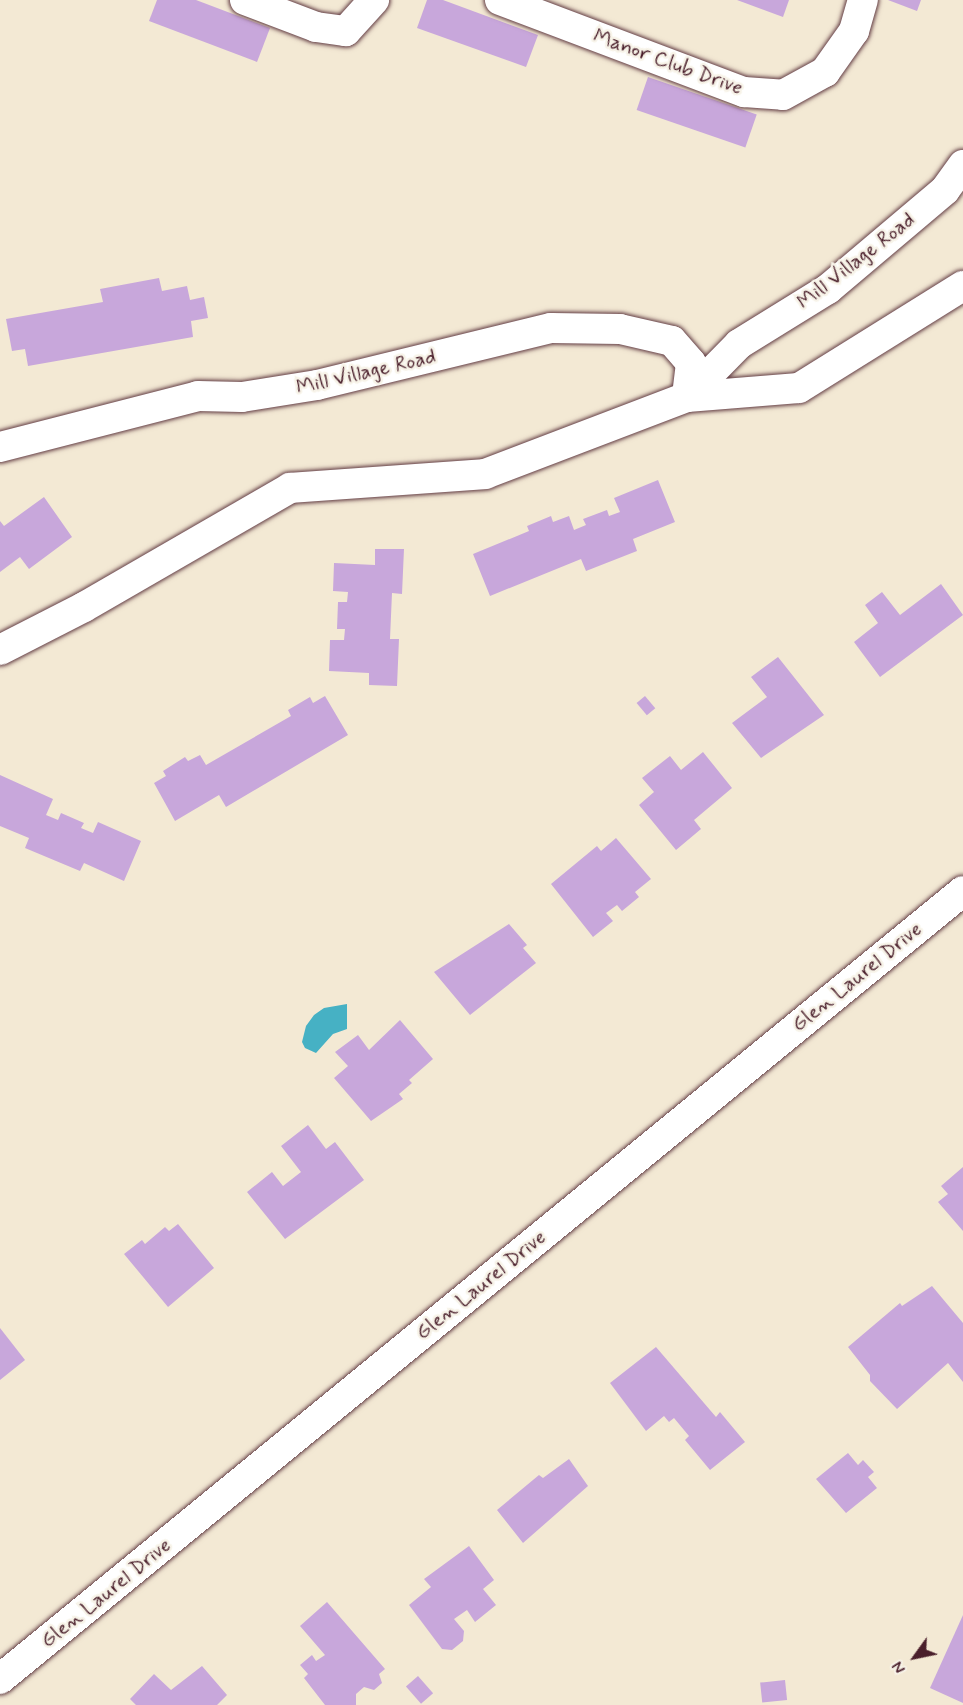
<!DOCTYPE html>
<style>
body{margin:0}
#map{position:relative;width:963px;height:1705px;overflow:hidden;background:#f3e9d4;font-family:Mynerve,sans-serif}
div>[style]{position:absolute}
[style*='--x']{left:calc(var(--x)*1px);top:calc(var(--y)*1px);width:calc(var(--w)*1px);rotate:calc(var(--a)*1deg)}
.water>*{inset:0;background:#46b1c4}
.building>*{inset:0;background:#c8a7db;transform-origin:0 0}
.roads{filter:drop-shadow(0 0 2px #633d44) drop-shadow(0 0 2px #633d44)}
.street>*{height:30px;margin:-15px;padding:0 15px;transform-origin:15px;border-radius:15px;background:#fff}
span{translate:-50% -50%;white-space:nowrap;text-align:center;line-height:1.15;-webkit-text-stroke:5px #f7f3e8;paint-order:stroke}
.street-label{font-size:21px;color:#4a1f2b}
.north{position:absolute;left:885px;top:1627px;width:60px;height:60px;-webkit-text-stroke:4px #f7f3e8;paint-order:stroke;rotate:237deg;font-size:16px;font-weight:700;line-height:24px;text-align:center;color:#4a1f2b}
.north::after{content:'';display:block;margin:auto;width:21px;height:27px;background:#4a1f2b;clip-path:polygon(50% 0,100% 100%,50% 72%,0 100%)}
</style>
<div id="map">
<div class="water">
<i style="clip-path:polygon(347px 1004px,347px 1029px,333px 1034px,316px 1053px,305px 1048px,302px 1042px,306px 1026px,314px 1015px,324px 1008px)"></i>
</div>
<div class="building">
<i style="clip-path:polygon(157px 0,196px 0,270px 28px,257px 62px,149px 21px)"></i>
<i style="clip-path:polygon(427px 0,443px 0,538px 35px,526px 67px,417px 28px)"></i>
<i style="clip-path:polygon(737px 0,789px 0,783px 17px)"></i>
<i style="clip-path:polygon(888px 0,921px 0,917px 11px)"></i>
<i style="left:648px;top:77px;width:115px;height:35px;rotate:19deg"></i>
<i style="clip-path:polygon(159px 278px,162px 291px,187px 286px,190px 300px,204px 297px,208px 318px,191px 321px,193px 337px,28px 366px,25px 349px,12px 351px,6px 319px,103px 302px,100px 289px)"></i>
<i style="clip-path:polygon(658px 480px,675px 522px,633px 539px,637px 551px,586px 571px,581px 559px,490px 596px,473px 554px,529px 531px,527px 526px,551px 516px,553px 522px,569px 516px,574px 530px,586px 525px,583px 519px,607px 510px,609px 516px,620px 512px,614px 498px)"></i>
<i style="clip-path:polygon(44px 497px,72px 537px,29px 569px,20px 557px,0 572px,0 521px,4px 526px)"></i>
<i style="clip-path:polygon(375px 549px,404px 549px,402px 594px,392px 593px,390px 639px,399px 639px,397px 686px,369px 685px,369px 673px,329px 671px,330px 640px,344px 640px,345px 629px,337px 629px,338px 602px,347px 602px,348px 592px,333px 591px,334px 563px,375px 565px)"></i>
<i style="clip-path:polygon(941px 584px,963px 615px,880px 677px,854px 642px,878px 623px,865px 605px,882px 592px,900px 615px)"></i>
<i style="clip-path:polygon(778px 657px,824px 715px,761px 758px,732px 723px,767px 697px,751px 677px)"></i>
<i style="clip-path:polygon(325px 696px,348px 735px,226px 807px,219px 795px,175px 821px,154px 783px,166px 776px,163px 771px,185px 757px,188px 761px,200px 755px,206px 765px,291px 716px,288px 710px,310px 697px,313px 703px)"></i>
<i style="left:645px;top:696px;width:16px;height:11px;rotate:50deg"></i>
<i style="clip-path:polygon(703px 752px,732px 788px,694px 820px,701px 829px,676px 850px,639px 805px,654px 792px,642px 778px,670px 756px,681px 770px)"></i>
<i style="clip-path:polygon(0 775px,53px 799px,46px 815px,58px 820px,61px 813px,84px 823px,81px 828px,93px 833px,98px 822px,141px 841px,124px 881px,84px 863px,80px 871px,25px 848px,29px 838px,0 826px)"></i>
<i style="clip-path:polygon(616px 838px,651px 879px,635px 892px,639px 897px,622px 911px,617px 905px,606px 913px,613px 921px,593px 937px,551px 884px,597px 846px,601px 851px)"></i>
<i style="clip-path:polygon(509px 924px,527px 945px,523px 948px,536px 963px,470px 1015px,434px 972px)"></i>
<i style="clip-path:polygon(400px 1020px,433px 1059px,409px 1080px,412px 1083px,399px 1094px,403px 1099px,371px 1121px,334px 1078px,348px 1066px,335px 1052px,358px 1035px,369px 1050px)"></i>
<i style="clip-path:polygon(308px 1125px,326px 1149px,335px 1142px,364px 1180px,285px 1239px,247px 1192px,272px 1172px,283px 1186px,301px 1172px,281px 1146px)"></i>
<i style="clip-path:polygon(963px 1167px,963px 1231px,938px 1202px,948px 1194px,941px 1186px)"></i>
<i style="clip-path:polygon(178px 1224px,214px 1268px,168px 1307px,124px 1254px,142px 1240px,145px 1244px,165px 1227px,169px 1231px)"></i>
<i style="clip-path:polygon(932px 1286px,963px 1323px,963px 1382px,948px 1363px,897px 1409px,870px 1381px,870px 1375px,848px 1347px,900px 1303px,902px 1306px)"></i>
<i style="clip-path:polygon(0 1328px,25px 1360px,0 1380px)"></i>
<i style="clip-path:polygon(656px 1347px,716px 1417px,720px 1412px,745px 1442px,710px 1470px,685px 1440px,689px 1436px,674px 1418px,669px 1422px,664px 1416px,646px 1431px,610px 1383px)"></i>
<i style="clip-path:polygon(848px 1453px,858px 1465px,863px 1460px,874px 1472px,868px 1477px,877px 1488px,846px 1513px,816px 1479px)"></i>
<i style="clip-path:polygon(569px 1459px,588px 1486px,523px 1543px,497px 1510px,539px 1475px,543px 1478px)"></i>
<i style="clip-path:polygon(469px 1546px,494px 1580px,483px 1589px,496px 1605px,475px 1622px,467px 1610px,454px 1619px,464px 1631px,463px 1641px,452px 1650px,442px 1649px,409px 1605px,431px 1587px,424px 1579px)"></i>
<i style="clip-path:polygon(327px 1602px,385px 1669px,379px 1674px,382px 1683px,374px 1690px,364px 1687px,356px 1694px,356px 1705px,325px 1705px,304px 1678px,308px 1674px,300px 1665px,312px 1655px,316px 1661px,325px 1655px,300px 1626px)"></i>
<i style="clip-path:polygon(963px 1615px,963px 1703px,930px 1688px)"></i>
<i style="clip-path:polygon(202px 1666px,227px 1695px,217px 1705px,136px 1705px,130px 1699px,154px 1674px,171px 1690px)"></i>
<i style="left:418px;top:1676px;width:23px;height:16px;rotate:49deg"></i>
<i style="left:785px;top:1680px;width:20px;height:25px;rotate:84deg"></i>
</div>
<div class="roads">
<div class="street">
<i style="--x:245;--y:0;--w:76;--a:20.8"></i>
<i style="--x:316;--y:27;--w:30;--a:8"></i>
<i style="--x:346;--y:31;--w:42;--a:-47.9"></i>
<i style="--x:500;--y:0;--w:261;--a:20.7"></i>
<i style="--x:744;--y:92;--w:39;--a:4"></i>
<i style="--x:783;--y:95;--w:48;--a:-28.7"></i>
<i style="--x:825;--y:72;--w:50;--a:-54.7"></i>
<i style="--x:854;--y:31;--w:32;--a:-74"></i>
<i style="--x:687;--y:397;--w:74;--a:-45.5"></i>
<i style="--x:739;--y:344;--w:105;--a:-31.7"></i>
<i style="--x:828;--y:289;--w:153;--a:-40.2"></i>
<i style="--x:945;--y:190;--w:31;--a:-54"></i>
<i style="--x:0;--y:447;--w:204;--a:-14.4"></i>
<i style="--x:198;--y:396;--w:44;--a:1.3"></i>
<i style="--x:242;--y:397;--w:76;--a:-9.1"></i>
<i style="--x:317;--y:385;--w:241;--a:-13.7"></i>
<i style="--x:551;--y:328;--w:69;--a:0.8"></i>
<i style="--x:620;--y:329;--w:53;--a:13"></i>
<i style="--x:672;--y:341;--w:29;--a:49"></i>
<i style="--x:691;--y:363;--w:34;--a:97"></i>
<i style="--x:0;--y:650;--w:94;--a:-27.1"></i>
<i style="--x:84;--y:607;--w:238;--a:-30"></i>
<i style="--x:290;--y:488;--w:196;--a:-4.1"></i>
<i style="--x:485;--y:474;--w:216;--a:-20.9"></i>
<i style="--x:687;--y:397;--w:112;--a:-4.6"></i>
<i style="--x:799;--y:388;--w:193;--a:-31.9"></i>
<i style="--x:0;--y:1679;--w:1244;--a:-39.29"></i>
</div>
</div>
<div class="street-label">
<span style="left:668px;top:62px;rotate:20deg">Manor Club Drive</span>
<span style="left:856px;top:261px;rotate:-38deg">Mill Village Road</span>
<span style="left:366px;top:372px;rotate:-13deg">Mill Village Road</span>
<span style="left:857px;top:977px;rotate:-39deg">Glen Laurel Drive</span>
<span style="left:481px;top:1285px;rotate:-39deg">Glen Laurel Drive</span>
<span style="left:106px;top:1593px;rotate:-39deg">Glen Laurel Drive</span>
</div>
<div class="north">N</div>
</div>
